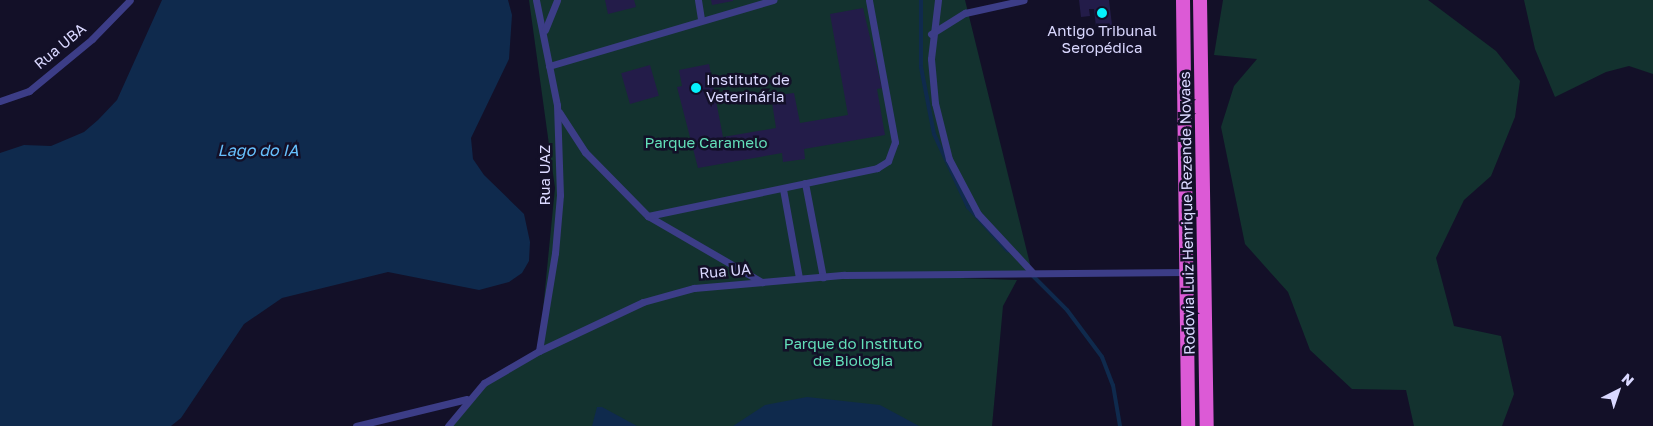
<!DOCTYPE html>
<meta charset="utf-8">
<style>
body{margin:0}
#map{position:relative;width:1653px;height:426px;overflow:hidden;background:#131028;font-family:"Golos Text",sans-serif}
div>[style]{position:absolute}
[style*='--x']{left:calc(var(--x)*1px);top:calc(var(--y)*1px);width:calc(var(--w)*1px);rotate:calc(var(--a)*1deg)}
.green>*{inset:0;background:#13322f}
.water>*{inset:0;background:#0f2a4d}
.stream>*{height:4px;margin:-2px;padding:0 2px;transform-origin:2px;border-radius:2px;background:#0f2a4d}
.building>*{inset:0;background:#231c49;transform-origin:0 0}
.service>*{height:7px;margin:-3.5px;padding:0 3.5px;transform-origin:3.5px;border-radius:3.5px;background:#3c3d87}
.trunk>*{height:14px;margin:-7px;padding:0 7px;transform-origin:7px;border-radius:7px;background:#dc5ad6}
.dots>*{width:14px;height:14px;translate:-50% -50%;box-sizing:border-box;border:2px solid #131028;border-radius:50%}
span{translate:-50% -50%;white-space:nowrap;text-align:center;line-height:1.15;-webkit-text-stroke:5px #131028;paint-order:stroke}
.poi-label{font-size:15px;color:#dad8ff}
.left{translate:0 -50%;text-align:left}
.street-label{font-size:15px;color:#dad8ff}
.park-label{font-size:15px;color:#63dfb9}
.water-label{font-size:16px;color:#67c0fd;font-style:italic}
.north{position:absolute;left:1593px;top:366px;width:50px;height:50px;-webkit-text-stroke:4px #131028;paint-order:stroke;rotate:41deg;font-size:14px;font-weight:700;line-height:20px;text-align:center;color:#dad8ff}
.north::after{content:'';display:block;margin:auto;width:18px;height:22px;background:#dad8ff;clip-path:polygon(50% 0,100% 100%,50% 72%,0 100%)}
</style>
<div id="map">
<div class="green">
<i style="clip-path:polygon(529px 0,965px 0,1032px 272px,931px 277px,1017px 280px,1003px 306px,992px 426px,448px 426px,484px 383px,539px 350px,555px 188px)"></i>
<i style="clip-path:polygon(1223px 0,1428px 0,1496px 51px,1520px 81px,1515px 117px,1491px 176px,1464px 200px,1436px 258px,1454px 326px,1501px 336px,1514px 394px,1502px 426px,1414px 426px,1406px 390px,1352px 389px,1310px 350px,1288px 292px,1245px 244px,1221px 127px,1234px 86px,1257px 59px,1214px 55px)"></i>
<i style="clip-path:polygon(1524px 0,1653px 0,1653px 74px,1629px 66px,1606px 72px,1555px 97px,1535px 49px)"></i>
</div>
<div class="water">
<i style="clip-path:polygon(162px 0,508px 0,512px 15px,509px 59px,471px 138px,473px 159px,484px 175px,524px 214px,530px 242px,529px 261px,522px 273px,509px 282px,479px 290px,388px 272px,282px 298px,244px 324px,181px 418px,171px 426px,0 426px,0 153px,24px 145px,51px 146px,84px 132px,98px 120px,117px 100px)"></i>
<i style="clip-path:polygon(807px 397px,880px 405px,919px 426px,733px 426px,765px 405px)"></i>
<i style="clip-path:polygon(597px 407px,602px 407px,637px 426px,592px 426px)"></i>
</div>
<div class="stream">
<i style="--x:921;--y:0;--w:67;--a:90"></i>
<i style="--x:921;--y:67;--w:68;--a:79"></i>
<i style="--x:934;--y:134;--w:81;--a:65"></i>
<i style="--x:968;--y:207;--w:59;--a:47.7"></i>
<i style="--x:1032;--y:275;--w:49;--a:45"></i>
<i style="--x:1067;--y:310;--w:59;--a:53.3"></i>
<i style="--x:1102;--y:357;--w:30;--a:69"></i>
<i style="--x:1113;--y:385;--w:42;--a:80.3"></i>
</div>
<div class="building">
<i style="clip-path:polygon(605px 0,634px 0,636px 7px,608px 14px)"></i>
<i style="clip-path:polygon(711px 0,733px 0,733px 1px,712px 5px)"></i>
<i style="clip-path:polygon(1079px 0,1109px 0,1112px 25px,1096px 27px,1094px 9px,1089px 9px,1090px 16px,1081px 17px)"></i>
<i style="clip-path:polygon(863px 8px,882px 88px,877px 89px,885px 135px,804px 149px,805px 159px,783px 162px,782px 153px,698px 168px,677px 87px,682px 86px,679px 70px,709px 64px,723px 137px,776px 128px,771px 96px,794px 93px,800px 123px,848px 115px,830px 14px)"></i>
<i style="left:650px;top:65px;width:32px;height:30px;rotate:74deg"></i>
</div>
<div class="service">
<i style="--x:536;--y:0;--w:107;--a:78.7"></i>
<i style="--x:557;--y:105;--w:90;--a:88.1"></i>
<i style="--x:560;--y:195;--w:58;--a:94.9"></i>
<i style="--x:555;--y:253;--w:99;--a:99.3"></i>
<i style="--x:698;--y:0;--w:19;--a:81"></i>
<i style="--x:938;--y:0;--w:59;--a:96.8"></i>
<i style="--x:931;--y:59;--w:44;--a:84.8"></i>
<i style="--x:935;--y:103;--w:58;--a:76"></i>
<i style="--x:949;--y:159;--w:62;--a:62.2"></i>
<i style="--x:978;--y:214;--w:79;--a:47"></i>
<i style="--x:545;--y:30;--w:32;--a:-68"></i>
<i style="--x:931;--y:34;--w:40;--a:-32"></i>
<i style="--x:965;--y:13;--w:60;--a:-12.4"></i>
<i style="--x:549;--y:66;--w:234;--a:-16.4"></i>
<i style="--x:0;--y:101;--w:31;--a:-19"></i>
<i style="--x:29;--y:91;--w:82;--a:-39.5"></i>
<i style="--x:92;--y:39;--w:54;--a:-45.7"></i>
<i style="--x:559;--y:112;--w:48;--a:57"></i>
<i style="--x:585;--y:152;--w:90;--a:45.5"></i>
<i style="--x:648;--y:216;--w:132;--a:30.1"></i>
<i style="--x:805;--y:183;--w:96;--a:79.2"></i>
<i style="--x:783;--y:189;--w:90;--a:79.8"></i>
<i style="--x:648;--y:216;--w:234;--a:-11.8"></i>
<i style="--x:877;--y:168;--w:13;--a:-32"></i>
<i style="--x:888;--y:161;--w:20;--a:-70"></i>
<i style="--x:895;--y:142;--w:144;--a:-100.4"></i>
<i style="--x:356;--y:426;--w:114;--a:-13.7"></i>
<i style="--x:448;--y:426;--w:56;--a:-50.1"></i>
<i style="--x:484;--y:383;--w:64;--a:-30.2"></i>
<i style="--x:539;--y:351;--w:115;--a:-25.2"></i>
<i style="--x:643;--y:302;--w:53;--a:-15.4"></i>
<i style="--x:694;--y:288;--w:151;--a:-5"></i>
<i style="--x:844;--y:275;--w:342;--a:-0.5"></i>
</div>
<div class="trunk">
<i style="--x:1183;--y:0;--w:426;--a:89.3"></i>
<i style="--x:1200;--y:0;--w:426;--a:89.1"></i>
</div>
<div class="dots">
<i style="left:1102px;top:13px;background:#06f1fc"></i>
<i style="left:696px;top:88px;background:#06f1fc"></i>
</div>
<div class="poi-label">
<span style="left:1102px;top:39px">Antigo Tribunal<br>Seropédica</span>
<span class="left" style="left:706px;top:88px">Instituto de<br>Veterinária</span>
</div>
<div class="street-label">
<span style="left:60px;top:46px;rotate:-40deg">Rua UBA</span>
<span style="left:545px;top:175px;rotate:-90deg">Rua UAZ</span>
<span style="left:1187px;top:213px;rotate:-91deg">Rodovia Luiz Henrique Rezende Novaes</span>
<span style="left:725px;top:271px;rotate:-5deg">Rua UA</span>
</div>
<div class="park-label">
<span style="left:706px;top:143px">Parque Caramelo</span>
<span style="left:853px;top:352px">Parque do Instituto<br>de Biologia</span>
</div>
<div class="water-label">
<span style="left:258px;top:150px">Lago do IA</span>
</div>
<div class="north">N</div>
</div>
